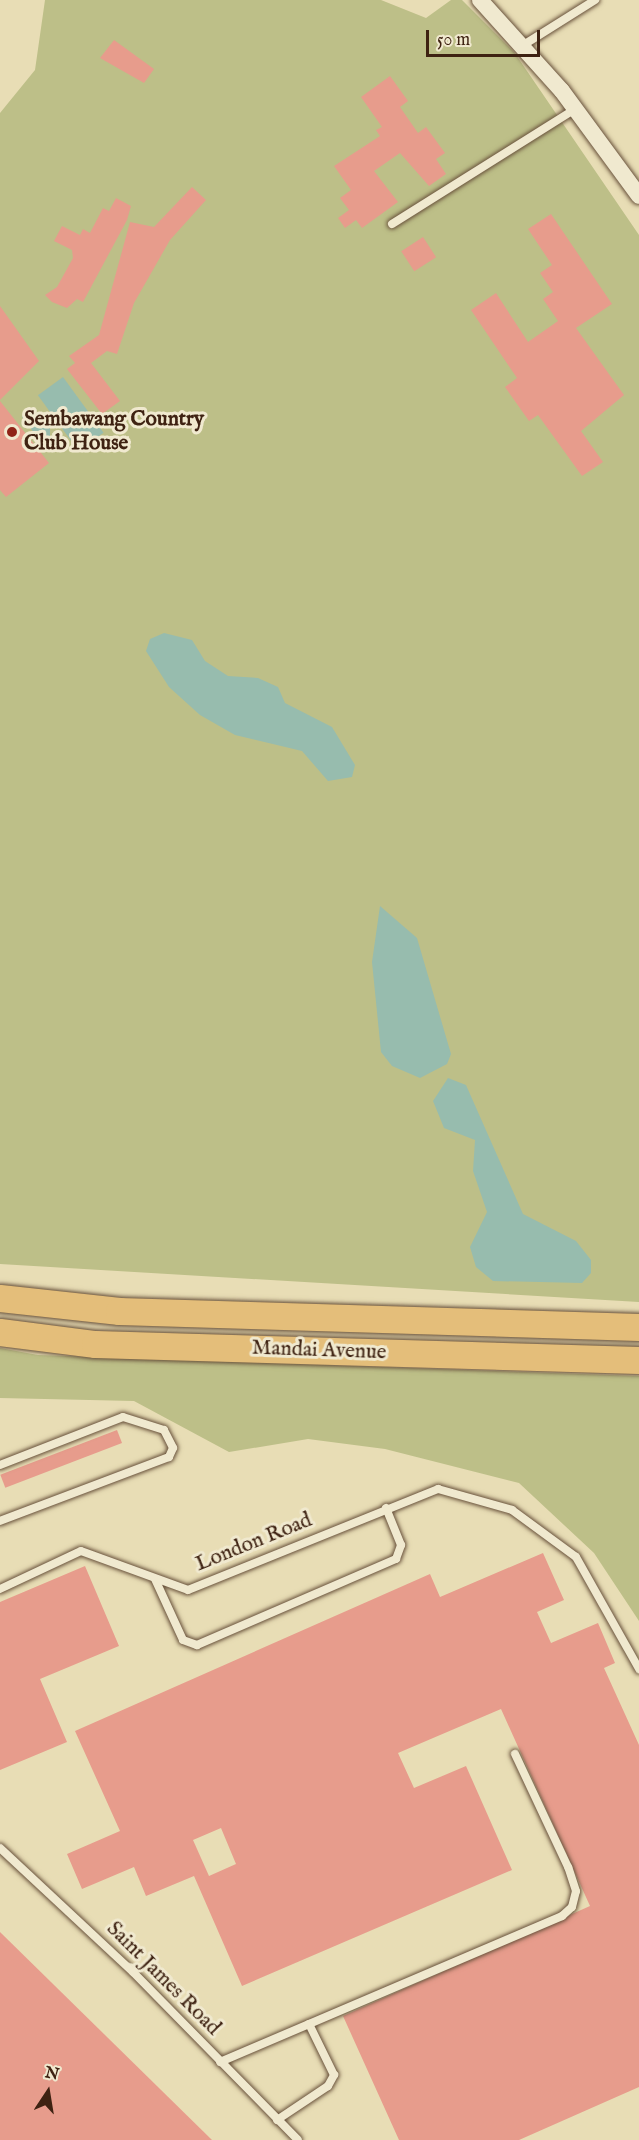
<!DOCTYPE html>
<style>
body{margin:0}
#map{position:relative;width:639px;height:2140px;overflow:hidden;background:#e8ddb5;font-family:"IM FELL English",serif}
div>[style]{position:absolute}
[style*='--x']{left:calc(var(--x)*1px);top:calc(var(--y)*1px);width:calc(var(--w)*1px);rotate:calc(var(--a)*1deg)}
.green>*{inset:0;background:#bdbf88}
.water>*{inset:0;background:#97bcae;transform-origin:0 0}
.building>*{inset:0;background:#e79c8c;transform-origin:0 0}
.roads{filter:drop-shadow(0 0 2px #68513b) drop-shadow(0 0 2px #68513b)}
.service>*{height:8px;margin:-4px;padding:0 4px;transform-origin:4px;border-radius:4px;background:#f0e9cf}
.minor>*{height:16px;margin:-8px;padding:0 8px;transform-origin:8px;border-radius:8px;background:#f0e9cf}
.primary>*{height:27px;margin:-13.5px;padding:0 13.5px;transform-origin:13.5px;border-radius:13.5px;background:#e4be7a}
.dots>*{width:16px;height:16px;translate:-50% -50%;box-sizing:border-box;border:3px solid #f0e9cf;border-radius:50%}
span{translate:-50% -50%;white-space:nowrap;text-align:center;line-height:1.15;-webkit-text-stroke:6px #f0e9cf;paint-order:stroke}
.poi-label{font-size:21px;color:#3e2212;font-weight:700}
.left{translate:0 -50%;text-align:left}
.street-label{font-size:21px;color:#3e2212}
.north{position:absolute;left:18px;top:2062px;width:60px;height:60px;-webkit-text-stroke:4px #f0e9cf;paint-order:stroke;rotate:12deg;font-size:16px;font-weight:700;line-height:24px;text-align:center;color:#3e2212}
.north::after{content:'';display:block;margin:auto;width:21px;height:27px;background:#3e2212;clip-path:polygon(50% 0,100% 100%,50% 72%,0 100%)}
.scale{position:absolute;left:426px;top:30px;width:114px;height:27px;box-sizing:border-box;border:3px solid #3e2212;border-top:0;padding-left:8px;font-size:18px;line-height:21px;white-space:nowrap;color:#3e2212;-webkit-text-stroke:4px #f0e9cf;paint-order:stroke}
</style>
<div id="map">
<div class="green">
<i style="clip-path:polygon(45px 0,381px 0,426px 18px,451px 0,462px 0,514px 52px,639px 235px,639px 1302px,0 1264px,0 113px,35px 70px)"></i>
<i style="clip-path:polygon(0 1348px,38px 1355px,639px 1376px,639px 1621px,594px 1553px,519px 1483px,385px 1449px,308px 1439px,229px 1452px,134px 1401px,0 1398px)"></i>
</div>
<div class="water">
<i style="left:63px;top:377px;width:69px;height:31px;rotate:54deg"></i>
<i style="clip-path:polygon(27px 410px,50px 425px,50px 436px,38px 438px,22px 417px)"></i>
<i style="clip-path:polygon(164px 633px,192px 640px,205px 661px,228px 676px,258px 678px,278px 687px,285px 703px,332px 727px,355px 765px,352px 777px,328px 781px,302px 751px,235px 735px,200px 715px,169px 687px,146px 651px,150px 639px)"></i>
<i style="clip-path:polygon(380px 906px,417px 938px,451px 1054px,447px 1064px,420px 1078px,392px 1066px,381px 1052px,372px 962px)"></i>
<i style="clip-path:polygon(448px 1078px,466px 1085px,523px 1214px,576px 1241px,591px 1260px,591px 1273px,582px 1283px,493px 1281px,476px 1267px,470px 1247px,487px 1212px,473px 1171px,475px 1140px,444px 1128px,433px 1101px)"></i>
</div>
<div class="building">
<i style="clip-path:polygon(114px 40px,154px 69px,144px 83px,100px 58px)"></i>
<i style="clip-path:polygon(390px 76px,408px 101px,400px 107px,418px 133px,426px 127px,445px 153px,436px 159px,446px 174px,429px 186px,400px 153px,374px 171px,398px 202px,362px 228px,356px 220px,345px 228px,338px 218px,349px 210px,340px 198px,351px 190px,334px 166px,380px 136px,376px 130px,382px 127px,361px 97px)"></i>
<i style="clip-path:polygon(192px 187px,206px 200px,170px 240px,134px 303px,117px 354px,107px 351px,91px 363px,120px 401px,102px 414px,67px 369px,75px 363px,69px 356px,99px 335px,130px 222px,154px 227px)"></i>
<i style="clip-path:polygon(116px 198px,131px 206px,127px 220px,83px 302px,77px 299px,67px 308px,52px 302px,45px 295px,57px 287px,73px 258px,72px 250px,54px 241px,62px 226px,80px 235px,83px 229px,90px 233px,103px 208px,109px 211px)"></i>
<i style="clip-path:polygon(551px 214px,612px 304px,576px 328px,624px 395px,581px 431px,603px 462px,582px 476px,538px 415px,529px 421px,505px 387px,517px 378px,471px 310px,496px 293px,528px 342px,558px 321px,543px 299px,553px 292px,540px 273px,552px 265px,528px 229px)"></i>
<i style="left:423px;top:237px;width:24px;height:26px;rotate:57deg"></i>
<i style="clip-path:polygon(0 306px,39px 361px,0 400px)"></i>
<i style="clip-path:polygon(0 401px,49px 463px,6px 497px,0 490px)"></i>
<i style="left:117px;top:1430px;width:14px;height:125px;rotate:69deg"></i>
<i style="clip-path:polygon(evenodd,543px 1553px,564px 1600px,537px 1612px,551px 1643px,598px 1623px,615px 1663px,604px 1668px,639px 1745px,639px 2087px,519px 2140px,399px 2140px,343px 2016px,590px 1906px,501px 1709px,398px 1753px,414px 1788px,466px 1766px,512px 1870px,242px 1986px,194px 1876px,146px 1896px,134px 1867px,82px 1889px,67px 1854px,120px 1831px,75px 1731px,430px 1574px,440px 1597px,543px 1553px,221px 1828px,236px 1864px,209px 1876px,193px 1840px,221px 1828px)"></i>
<i style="clip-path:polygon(85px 1566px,119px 1646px,40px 1679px,67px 1742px,0 1770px,0 1602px)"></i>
<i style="clip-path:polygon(0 1932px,212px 2140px,0 2140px)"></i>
</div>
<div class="roads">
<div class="service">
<i style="--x:525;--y:44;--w:83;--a:-32.2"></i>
<i style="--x:392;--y:224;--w:216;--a:-32.1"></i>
<i style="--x:0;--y:1465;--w:132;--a:-21.3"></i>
<i style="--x:123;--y:1417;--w:43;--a:17.6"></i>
<i style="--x:164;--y:1430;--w:20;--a:63"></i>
<i style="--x:173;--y:1448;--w:10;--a:114"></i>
<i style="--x:169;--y:1457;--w:181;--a:159.3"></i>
<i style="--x:155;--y:1579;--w:67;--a:65.3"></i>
<i style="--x:183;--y:1640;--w:15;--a:20"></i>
<i style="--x:197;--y:1645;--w:217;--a:-23.4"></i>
<i style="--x:396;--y:1559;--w:15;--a:-70"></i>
<i style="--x:401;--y:1545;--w:40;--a:-112"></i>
<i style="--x:0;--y:1589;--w:89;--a:-25.1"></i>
<i style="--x:81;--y:1551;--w:114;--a:20"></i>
<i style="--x:188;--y:1590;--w:270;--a:-22"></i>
<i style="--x:438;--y:1489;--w:77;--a:15.8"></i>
<i style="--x:512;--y:1510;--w:79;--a:36.3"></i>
<i style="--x:576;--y:1557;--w:129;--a:60.6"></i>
<i style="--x:0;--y:1848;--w:182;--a:43"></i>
<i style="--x:133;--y:1972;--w:235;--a:45.5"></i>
<i style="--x:220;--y:2062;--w:372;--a:-23.1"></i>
<i style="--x:562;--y:1916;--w:13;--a:-42"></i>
<i style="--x:572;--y:1907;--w:16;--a:-76"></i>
<i style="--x:576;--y:1891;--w:25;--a:-108"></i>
<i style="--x:568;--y:1867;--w:125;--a:-115.1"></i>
<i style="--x:277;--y:2120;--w:61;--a:-33.7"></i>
<i style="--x:328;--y:2086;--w:13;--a:-61"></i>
<i style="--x:334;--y:2075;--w:57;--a:-116.1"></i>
</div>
<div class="minor">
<i style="--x:480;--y:0;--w:122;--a:48"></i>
<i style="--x:562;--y:91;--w:130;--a:53.7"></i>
</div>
<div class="primary">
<i style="--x:0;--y:1298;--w:120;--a:6.2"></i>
<i style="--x:119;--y:1311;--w:520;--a:1.76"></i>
<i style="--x:0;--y:1332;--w:96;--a:7.2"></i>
<i style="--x:95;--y:1344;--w:544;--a:1.68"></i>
</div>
</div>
<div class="dots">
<i style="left:12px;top:432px;background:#8f2418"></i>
</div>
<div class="poi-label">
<span class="left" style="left:24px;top:432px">Sembawang Country<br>Club House</span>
</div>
<div class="street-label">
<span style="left:319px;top:1351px;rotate:2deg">Mandai Avenue</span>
<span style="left:254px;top:1543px;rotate:-22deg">London Road</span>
<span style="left:163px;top:1979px;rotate:45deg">Saint James Road</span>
</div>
<div class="north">N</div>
<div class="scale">50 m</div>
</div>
